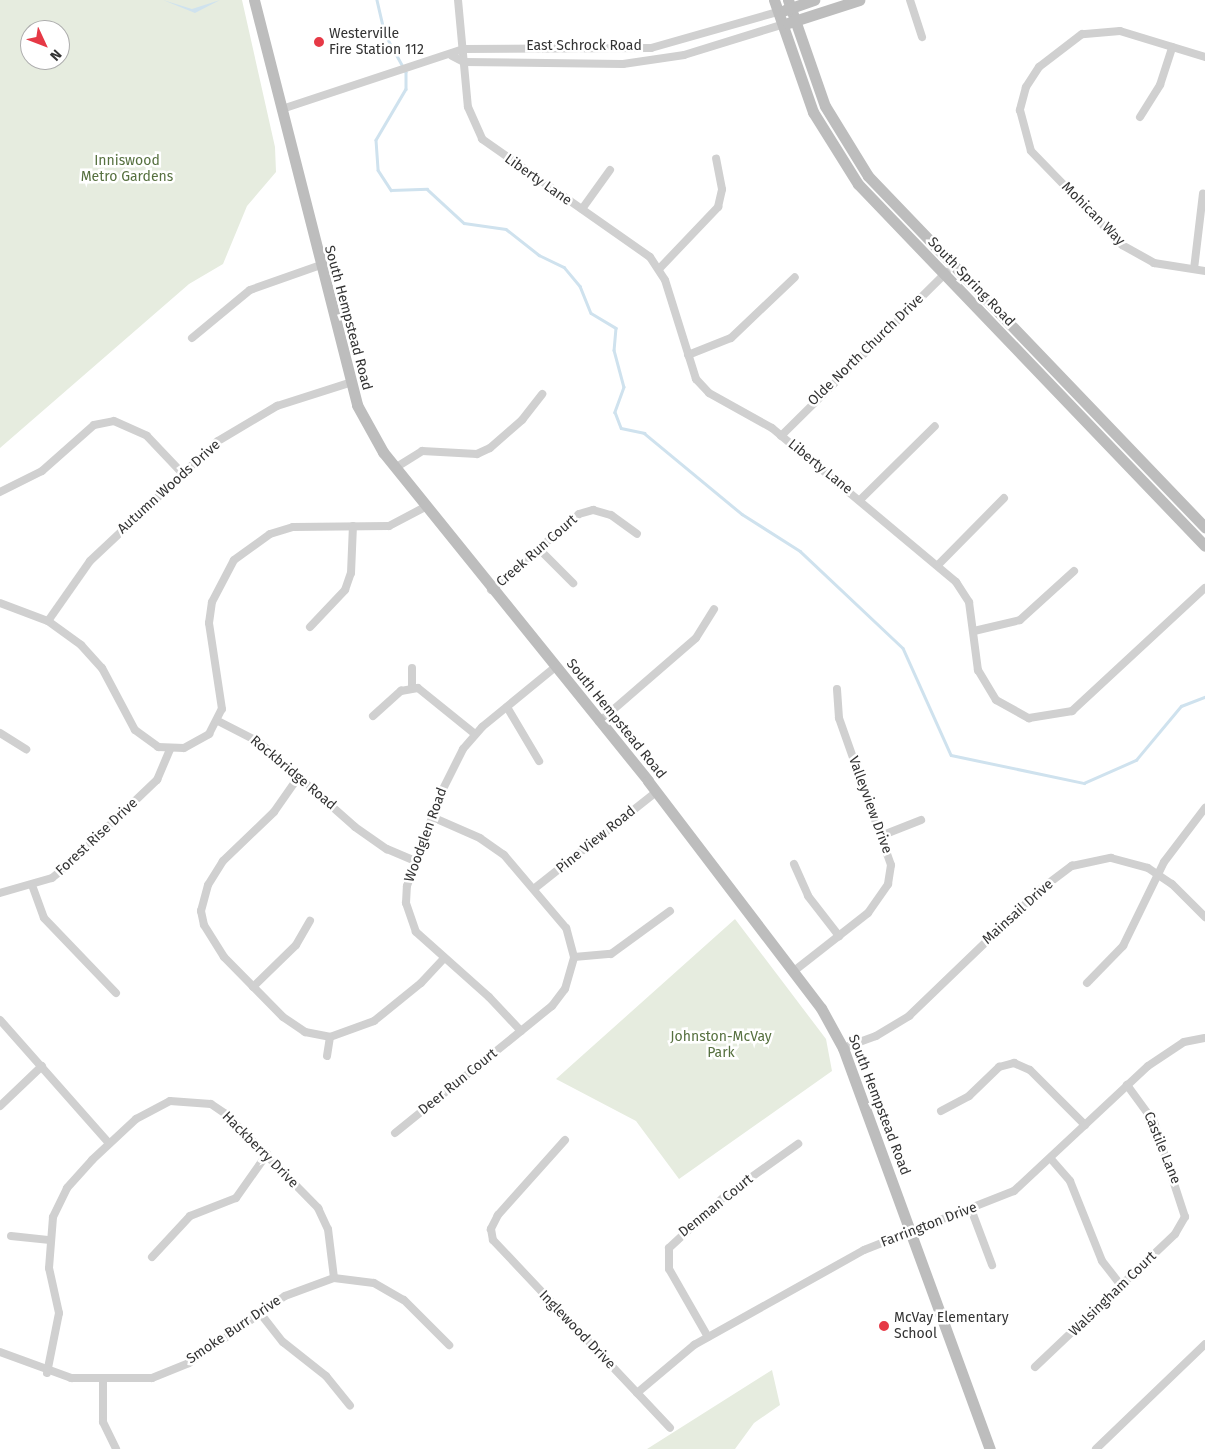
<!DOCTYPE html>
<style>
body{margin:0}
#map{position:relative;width:1205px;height:1449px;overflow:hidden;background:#fff;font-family:"Fira Sans",sans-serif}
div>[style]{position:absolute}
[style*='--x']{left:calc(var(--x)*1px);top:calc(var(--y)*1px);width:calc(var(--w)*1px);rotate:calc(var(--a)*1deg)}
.green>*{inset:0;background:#e6ecdf}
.water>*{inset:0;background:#cfe2ee}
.stream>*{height:2.5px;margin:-1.25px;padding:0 1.25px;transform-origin:1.25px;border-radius:1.25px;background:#cfe2ee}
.street>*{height:8px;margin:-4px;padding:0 4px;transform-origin:4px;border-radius:4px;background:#d0d0d0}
.secondary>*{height:11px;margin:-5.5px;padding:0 5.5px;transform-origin:5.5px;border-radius:5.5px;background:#bdbdbd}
.dots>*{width:14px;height:14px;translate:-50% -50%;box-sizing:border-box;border:2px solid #fff;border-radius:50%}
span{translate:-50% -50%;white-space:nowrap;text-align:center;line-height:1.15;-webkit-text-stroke:5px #fff;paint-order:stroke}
.poi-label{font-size:14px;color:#333}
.left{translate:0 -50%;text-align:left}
.street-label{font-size:14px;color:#333}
.park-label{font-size:14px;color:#56703f}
.north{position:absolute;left:20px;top:20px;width:50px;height:50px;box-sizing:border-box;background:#fff;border:1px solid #adadad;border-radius:50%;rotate:133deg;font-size:14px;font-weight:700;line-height:20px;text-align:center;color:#333}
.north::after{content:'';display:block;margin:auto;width:18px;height:22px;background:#e63946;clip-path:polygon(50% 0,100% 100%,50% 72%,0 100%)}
</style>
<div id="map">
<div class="green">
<i style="clip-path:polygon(evenodd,0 0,242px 0,275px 147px,276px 172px,247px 206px,223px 264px,189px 284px,0 448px,0 0,30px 30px,60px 30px,60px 60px,30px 60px,30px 30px)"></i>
<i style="clip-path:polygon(735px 919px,826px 1039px,832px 1071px,679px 1179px,636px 1121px,556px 1079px)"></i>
<i style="clip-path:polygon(772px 1370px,780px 1405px,754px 1423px,735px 1449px,647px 1449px)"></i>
</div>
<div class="water">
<i style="clip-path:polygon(163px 0,192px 9px,220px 0,195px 13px)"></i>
</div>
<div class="stream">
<i style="--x:377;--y:0;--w:35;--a:77"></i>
<i style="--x:385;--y:34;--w:43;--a:61.1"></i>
<i style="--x:406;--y:72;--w:17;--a:90"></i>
<i style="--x:406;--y:89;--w:59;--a:120.5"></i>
<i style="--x:376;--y:140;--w:30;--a:86"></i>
<i style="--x:378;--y:170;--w:24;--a:57"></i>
<i style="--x:391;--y:190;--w:36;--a:-2"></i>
<i style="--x:427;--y:189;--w:50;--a:42.6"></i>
<i style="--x:464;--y:223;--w:42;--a:8.1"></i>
<i style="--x:506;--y:229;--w:42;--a:38.2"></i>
<i style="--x:539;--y:255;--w:28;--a:26"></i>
<i style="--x:564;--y:267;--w:25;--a:50"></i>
<i style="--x:580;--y:286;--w:29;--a:68"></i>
<i style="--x:591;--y:313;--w:29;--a:31"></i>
<i style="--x:616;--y:328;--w:22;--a:95"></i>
<i style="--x:614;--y:350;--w:38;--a:75"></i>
<i style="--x:624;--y:387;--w:27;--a:110"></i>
<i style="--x:615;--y:412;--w:17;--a:69"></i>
<i style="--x:621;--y:428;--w:24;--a:12"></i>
<i style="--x:644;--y:433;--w:127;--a:39.6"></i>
<i style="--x:742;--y:514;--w:69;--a:32.5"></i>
<i style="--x:800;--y:551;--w:141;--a:43.3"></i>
<i style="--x:903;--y:648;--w:117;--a:65.8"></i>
<i style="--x:951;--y:755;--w:136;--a:11.9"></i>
<i style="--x:1084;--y:783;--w:57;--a:-23.9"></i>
<i style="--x:1136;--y:760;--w:70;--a:-50.2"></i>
<i style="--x:1181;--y:706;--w:26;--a:-21"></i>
</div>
<div class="street">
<i style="--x:458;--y:0;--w:107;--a:84.7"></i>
<i style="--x:468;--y:107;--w:35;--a:66"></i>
<i style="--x:482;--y:139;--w:205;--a:35.1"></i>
<i style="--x:650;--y:257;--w:27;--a:57"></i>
<i style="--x:665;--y:280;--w:104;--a:72.6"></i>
<i style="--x:696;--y:379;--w:19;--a:47"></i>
<i style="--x:709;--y:393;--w:72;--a:29.1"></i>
<i style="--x:772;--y:428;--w:240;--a:39.9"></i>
<i style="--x:956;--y:582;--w:24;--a:57"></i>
<i style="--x:969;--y:602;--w:69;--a:82.5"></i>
<i style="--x:978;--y:670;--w:35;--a:59"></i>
<i style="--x:996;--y:700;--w:38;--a:29"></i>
<i style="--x:1029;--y:718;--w:44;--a:-9.2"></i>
<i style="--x:1072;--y:711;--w:181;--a:-42.8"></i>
<i style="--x:910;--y:0;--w:39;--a:72"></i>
<i style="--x:452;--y:56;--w:13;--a:27"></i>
<i style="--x:464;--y:62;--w:159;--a:0.7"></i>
<i style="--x:623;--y:64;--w:62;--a:-8.4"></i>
<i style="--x:684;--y:55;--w:102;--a:-17.2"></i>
<i style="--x:1205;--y:57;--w:89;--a:-163"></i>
<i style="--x:1120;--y:31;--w:38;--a:175"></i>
<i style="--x:1082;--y:34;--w:54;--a:142.5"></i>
<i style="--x:1039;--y:67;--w:24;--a:123"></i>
<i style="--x:1026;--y:87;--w:24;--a:105"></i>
<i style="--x:1020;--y:110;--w:42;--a:75"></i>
<i style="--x:1031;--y:151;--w:131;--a:45.9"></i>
<i style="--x:1122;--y:245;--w:37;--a:29"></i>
<i style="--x:1154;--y:263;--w:52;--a:8.9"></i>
<i style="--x:282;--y:109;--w:191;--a:-18.3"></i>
<i style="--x:463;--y:49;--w:188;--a:-0.3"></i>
<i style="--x:651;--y:48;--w:131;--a:-15.9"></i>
<i style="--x:1140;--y:117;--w:38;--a:-58"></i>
<i style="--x:1160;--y:85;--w:40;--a:-72"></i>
<i style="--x:582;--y:209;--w:48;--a:-54.3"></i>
<i style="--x:659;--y:269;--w:86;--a:-46.4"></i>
<i style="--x:718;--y:207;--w:18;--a:-77"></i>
<i style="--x:722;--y:189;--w:31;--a:-101"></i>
<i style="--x:1194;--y:269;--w:76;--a:-83.2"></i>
<i style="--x:192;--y:338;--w:75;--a:-39.6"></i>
<i style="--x:250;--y:290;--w:72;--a:-19.4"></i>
<i style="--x:688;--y:355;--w:46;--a:-21.6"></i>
<i style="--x:731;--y:338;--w:88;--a:-43.6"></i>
<i style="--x:781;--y:436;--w:233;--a:-44.7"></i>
<i style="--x:395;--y:468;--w:32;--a:-32"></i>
<i style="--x:422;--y:451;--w:55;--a:3.1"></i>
<i style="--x:477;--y:454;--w:14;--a:-25"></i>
<i style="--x:490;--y:448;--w:43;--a:-41.2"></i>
<i style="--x:522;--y:420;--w:33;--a:-52"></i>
<i style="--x:0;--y:492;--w:47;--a:-26.6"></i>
<i style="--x:42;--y:471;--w:69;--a:-41.5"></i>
<i style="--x:94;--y:425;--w:20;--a:-11"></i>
<i style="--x:114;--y:421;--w:36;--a:24"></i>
<i style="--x:147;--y:436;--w:50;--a:46.6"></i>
<i style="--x:860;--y:500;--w:105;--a:-44.6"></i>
<i style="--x:540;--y:550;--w:47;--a:45"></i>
<i style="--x:938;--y:565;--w:94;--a:-45.4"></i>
<i style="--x:491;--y:590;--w:116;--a:-40.8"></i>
<i style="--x:579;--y:514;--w:15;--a:-16"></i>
<i style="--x:593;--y:510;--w:19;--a:16"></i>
<i style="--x:611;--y:515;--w:32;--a:36"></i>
<i style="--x:0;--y:603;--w:51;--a:20.6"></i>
<i style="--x:48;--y:621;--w:41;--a:36"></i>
<i style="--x:81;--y:645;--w:31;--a:48"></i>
<i style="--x:102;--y:668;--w:70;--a:62"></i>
<i style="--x:135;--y:730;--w:29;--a:36"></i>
<i style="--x:158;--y:747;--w:26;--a:2"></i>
<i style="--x:184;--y:748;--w:29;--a:-29"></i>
<i style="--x:209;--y:734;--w:28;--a:-63"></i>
<i style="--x:222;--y:709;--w:87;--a:-98.6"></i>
<i style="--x:209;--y:623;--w:21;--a:-82"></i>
<i style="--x:212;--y:602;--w:47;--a:-62.4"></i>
<i style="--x:234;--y:560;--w:44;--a:-35.8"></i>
<i style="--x:270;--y:534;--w:24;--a:-17"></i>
<i style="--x:293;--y:527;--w:96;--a:-0.6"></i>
<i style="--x:389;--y:526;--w:41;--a:-27.8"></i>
<i style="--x:48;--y:621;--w:73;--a:-55"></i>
<i style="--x:90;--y:561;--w:175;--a:-43.2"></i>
<i style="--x:218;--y:441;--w:69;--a:-30.7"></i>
<i style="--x:277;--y:406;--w:76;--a:-17.7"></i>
<i style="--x:310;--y:627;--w:51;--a:-46.6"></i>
<i style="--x:345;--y:590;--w:18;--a:-71"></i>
<i style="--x:351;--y:573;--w:47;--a:-87.6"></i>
<i style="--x:974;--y:631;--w:47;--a:-13.4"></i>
<i style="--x:1020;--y:620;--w:73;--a:-42.2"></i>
<i style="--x:412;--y:688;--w:20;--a:-90"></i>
<i style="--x:507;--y:707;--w:63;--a:59.3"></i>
<i style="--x:373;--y:716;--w:38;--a:-42"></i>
<i style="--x:401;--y:691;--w:17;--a:-10"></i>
<i style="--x:418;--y:688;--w:73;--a:38.9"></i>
<i style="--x:218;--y:721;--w:46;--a:27.1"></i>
<i style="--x:259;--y:742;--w:128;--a:41.5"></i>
<i style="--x:355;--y:827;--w:39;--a:35"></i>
<i style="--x:387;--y:849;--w:30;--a:23"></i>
<i style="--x:599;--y:722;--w:128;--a:-40.9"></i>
<i style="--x:696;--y:638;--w:34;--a:-58"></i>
<i style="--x:0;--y:733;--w:31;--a:32"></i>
<i style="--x:297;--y:779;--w:40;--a:124.9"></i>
<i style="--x:274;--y:812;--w:71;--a:136.1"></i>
<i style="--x:223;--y:861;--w:28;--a:122"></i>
<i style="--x:208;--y:885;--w:27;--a:105"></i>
<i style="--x:201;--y:911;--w:14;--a:78"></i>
<i style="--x:204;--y:925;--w:38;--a:58"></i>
<i style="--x:224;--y:957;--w:84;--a:45.5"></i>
<i style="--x:283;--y:1017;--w:27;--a:34"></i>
<i style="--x:305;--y:1032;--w:25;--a:11"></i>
<i style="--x:330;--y:1037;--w:47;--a:-20"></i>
<i style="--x:374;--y:1021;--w:60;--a:-39"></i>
<i style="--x:421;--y:983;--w:34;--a:-47"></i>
<i style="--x:883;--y:835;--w:41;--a:-21.5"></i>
<i style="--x:794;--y:864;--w:35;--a:66"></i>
<i style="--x:808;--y:896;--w:51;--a:52.2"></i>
<i style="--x:32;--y:885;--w:35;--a:70"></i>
<i style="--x:44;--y:918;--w:104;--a:46.2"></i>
<i style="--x:535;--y:888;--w:154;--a:-38.4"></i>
<i style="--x:0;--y:893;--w:54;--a:-16.1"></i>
<i style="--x:52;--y:878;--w:22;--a:-39"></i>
<i style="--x:69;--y:864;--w:122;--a:-43.7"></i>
<i style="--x:157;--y:780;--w:33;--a:-67"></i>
<i style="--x:574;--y:957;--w:37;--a:-5"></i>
<i style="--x:611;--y:954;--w:73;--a:-36.1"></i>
<i style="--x:794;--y:971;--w:94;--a:-38.1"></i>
<i style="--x:868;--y:913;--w:35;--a:-55"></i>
<i style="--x:888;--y:884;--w:19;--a:-81"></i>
<i style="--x:891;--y:865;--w:156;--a:-109.5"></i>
<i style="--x:839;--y:718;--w:29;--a:-94"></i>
<i style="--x:1087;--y:983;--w:52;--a:-45.8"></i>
<i style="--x:1123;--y:946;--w:93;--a:-64"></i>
<i style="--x:1164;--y:862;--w:68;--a:-52.8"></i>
<i style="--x:253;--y:987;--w:60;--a:-44.3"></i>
<i style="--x:296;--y:945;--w:28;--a:-60"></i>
<i style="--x:0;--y:1020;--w:164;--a:48.5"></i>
<i style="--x:521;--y:1031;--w:47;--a:-133.3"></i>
<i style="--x:489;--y:997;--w:98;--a:-138.3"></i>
<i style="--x:416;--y:932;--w:31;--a:-109"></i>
<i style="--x:406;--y:903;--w:17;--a:-87"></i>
<i style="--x:407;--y:886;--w:99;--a:-69.9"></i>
<i style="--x:441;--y:793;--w:49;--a:-63.4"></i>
<i style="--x:463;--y:749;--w:29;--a:-49"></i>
<i style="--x:482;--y:727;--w:93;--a:-39.3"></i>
<i style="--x:843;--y:1048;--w:35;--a:-20"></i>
<i style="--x:876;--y:1036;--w:39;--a:-31"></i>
<i style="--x:909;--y:1016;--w:183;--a:-43.9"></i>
<i style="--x:1041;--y:889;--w:39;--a:-37"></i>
<i style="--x:1072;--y:866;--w:40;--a:-12"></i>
<i style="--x:1111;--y:858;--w:38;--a:15"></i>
<i style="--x:1148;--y:868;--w:29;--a:34"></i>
<i style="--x:1172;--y:884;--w:47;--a:45"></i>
<i style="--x:327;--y:1056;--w:19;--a:-81"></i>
<i style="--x:0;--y:1106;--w:58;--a:-43.6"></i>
<i style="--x:941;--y:1111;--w:32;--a:-28"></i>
<i style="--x:969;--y:1096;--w:42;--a:-44"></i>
<i style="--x:999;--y:1067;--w:16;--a:-15"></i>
<i style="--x:1014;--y:1063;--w:17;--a:24"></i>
<i style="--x:1030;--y:1070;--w:78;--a:45"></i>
<i style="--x:395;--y:1133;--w:202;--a:-39"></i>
<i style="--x:552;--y:1006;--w:21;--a:-53"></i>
<i style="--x:565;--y:989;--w:33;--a:-74"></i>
<i style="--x:574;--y:957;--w:30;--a:-105"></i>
<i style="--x:566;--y:928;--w:96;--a:-130.3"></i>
<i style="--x:504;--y:855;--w:29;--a:-145"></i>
<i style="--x:480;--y:838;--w:52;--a:-156.4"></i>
<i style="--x:565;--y:1140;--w:101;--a:131.8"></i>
<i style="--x:498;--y:1215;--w:16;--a:117"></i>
<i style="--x:491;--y:1229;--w:11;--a:80"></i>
<i style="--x:493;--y:1240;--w:258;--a:46.7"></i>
<i style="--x:1051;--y:1159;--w:29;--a:49"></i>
<i style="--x:1070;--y:1181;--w:86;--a:68.2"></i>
<i style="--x:1102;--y:1261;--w:31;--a:52"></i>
<i style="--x:971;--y:1209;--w:60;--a:69.4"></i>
<i style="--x:11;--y:1236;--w:37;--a:6"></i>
<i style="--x:152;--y:1257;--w:56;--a:-47.2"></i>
<i style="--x:190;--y:1216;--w:49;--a:-21.4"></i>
<i style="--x:236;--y:1198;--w:54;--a:-54.8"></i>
<i style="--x:260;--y:1313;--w:37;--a:52"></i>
<i style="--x:283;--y:1342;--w:55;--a:38.3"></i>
<i style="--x:326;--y:1376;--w:38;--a:51"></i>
<i style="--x:708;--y:1337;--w:78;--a:-119.8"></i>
<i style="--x:669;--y:1269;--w:21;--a:-90"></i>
<i style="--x:669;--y:1248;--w:76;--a:-42.9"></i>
<i style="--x:725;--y:1196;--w:90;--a:-35.5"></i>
<i style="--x:0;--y:1352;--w:76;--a:20.1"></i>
<i style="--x:71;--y:1378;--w:81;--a:0"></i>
<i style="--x:152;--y:1378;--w:40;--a:-22"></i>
<i style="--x:189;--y:1363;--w:117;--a:-34.9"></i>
<i style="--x:285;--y:1296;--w:52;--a:-20.2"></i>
<i style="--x:334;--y:1278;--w:40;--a:7.1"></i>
<i style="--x:374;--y:1283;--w:34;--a:30"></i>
<i style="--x:404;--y:1300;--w:64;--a:45"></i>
<i style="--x:1035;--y:1367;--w:193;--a:-43.5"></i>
<i style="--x:1175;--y:1234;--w:20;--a:-60"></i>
<i style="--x:1185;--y:1217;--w:100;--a:-108.1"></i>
<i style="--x:1154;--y:1122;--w:46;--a:-126.1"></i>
<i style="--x:47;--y:1373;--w:61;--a:-78.7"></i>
<i style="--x:59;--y:1313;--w:46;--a:-102.5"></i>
<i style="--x:49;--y:1268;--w:51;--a:-85.5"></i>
<i style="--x:53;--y:1217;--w:32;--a:-64"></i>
<i style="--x:67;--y:1188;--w:38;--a:-48"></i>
<i style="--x:92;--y:1160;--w:60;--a:-43"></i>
<i style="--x:136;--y:1119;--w:38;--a:-28"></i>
<i style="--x:170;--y:1101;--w:41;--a:4.2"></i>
<i style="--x:211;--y:1104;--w:18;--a:34"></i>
<i style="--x:226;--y:1114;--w:132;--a:45.6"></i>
<i style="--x:318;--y:1208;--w:23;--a:65"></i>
<i style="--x:328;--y:1229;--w:49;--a:83"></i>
<i style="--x:103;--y:1381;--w:41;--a:90"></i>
<i style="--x:103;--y:1422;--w:30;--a:64"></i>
<i style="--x:637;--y:1393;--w:75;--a:-40.1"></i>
<i style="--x:694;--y:1345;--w:195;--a:-29.2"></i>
<i style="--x:864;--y:1250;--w:161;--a:-21.5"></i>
<i style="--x:1014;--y:1191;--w:183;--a:-43"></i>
<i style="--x:1148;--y:1066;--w:43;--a:-33.7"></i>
<i style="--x:1184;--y:1042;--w:21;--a:-11"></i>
<i style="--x:1096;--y:1449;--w:151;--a:-43.9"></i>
</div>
<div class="secondary">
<i style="--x:254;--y:0;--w:418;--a:75.7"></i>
<i style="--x:357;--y:405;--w:54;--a:61"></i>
<i style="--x:383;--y:452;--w:422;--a:51.1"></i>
<i style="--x:648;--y:781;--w:285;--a:52.7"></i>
<i style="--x:821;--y:1008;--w:46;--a:61.2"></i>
<i style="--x:843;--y:1048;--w:427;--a:69.9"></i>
<i style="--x:774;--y:0;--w:119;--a:70.8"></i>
<i style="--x:813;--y:112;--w:85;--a:58"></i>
<i style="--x:858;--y:184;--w:501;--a:46.21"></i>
<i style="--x:788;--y:0;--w:112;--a:70.8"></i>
<i style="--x:825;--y:106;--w:82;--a:58.4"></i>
<i style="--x:868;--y:176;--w:487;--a:46.2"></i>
<i style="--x:785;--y:10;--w:31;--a:-19"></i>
<i style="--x:788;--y:23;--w:75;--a:-17.9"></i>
</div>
<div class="dots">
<i style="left:319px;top:42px;background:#e63946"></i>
<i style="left:884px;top:1326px;background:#e63946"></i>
</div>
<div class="poi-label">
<span class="left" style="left:329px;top:42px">Westerville<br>Fire Station 112</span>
<span class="left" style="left:894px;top:1326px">McVay Elementary<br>School</span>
</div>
<div class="street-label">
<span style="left:584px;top:46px">East Schrock Road</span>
<span style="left:538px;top:180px;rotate:35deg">Liberty Lane</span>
<span style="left:1093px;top:214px;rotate:45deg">Mohican Way</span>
<span style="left:971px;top:282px;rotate:46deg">South Spring Road</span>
<span style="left:348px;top:318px;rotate:75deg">South Hempstead Road</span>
<span style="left:866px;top:350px;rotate:-44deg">Olde North Church Drive</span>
<span style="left:820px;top:467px;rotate:39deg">Liberty Lane</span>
<span style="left:169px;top:487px;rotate:-42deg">Autumn Woods Drive</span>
<span style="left:537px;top:551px;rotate:-41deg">Creek Run Court</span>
<span style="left:616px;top:719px;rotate:51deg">South Hempstead Road</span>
<span style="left:293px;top:773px;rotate:40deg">Rockbridge Road</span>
<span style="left:870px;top:805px;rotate:70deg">Valleyview Drive</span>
<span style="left:426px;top:835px;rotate:-70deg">Woodglen Road</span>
<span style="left:97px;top:837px;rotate:-43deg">Forest Rise Drive</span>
<span style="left:596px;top:840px;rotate:-39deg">Pine View Road</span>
<span style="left:1018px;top:912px;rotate:-42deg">Mainsail Drive</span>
<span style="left:458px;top:1082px;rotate:-39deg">Deer Run Court</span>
<span style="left:879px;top:1105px;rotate:69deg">South Hempstead Road</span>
<span style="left:1162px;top:1148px;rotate:68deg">Castile Lane</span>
<span style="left:260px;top:1150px;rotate:45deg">Hackberry Drive</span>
<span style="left:716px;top:1206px;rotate:-39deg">Denman Court</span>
<span style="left:929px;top:1225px;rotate:-21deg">Farrington Drive</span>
<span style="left:1113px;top:1294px;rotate:-44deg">Walsingham Court</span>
<span style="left:234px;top:1330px;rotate:-34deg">Smoke Burr Drive</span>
<span style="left:577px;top:1330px;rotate:46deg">Inglewood Drive</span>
</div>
<div class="park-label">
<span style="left:127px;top:169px">Inniswood<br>Metro Gardens</span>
<span style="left:721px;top:1045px">Johnston-McVay<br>Park</span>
</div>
<div class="north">N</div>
</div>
